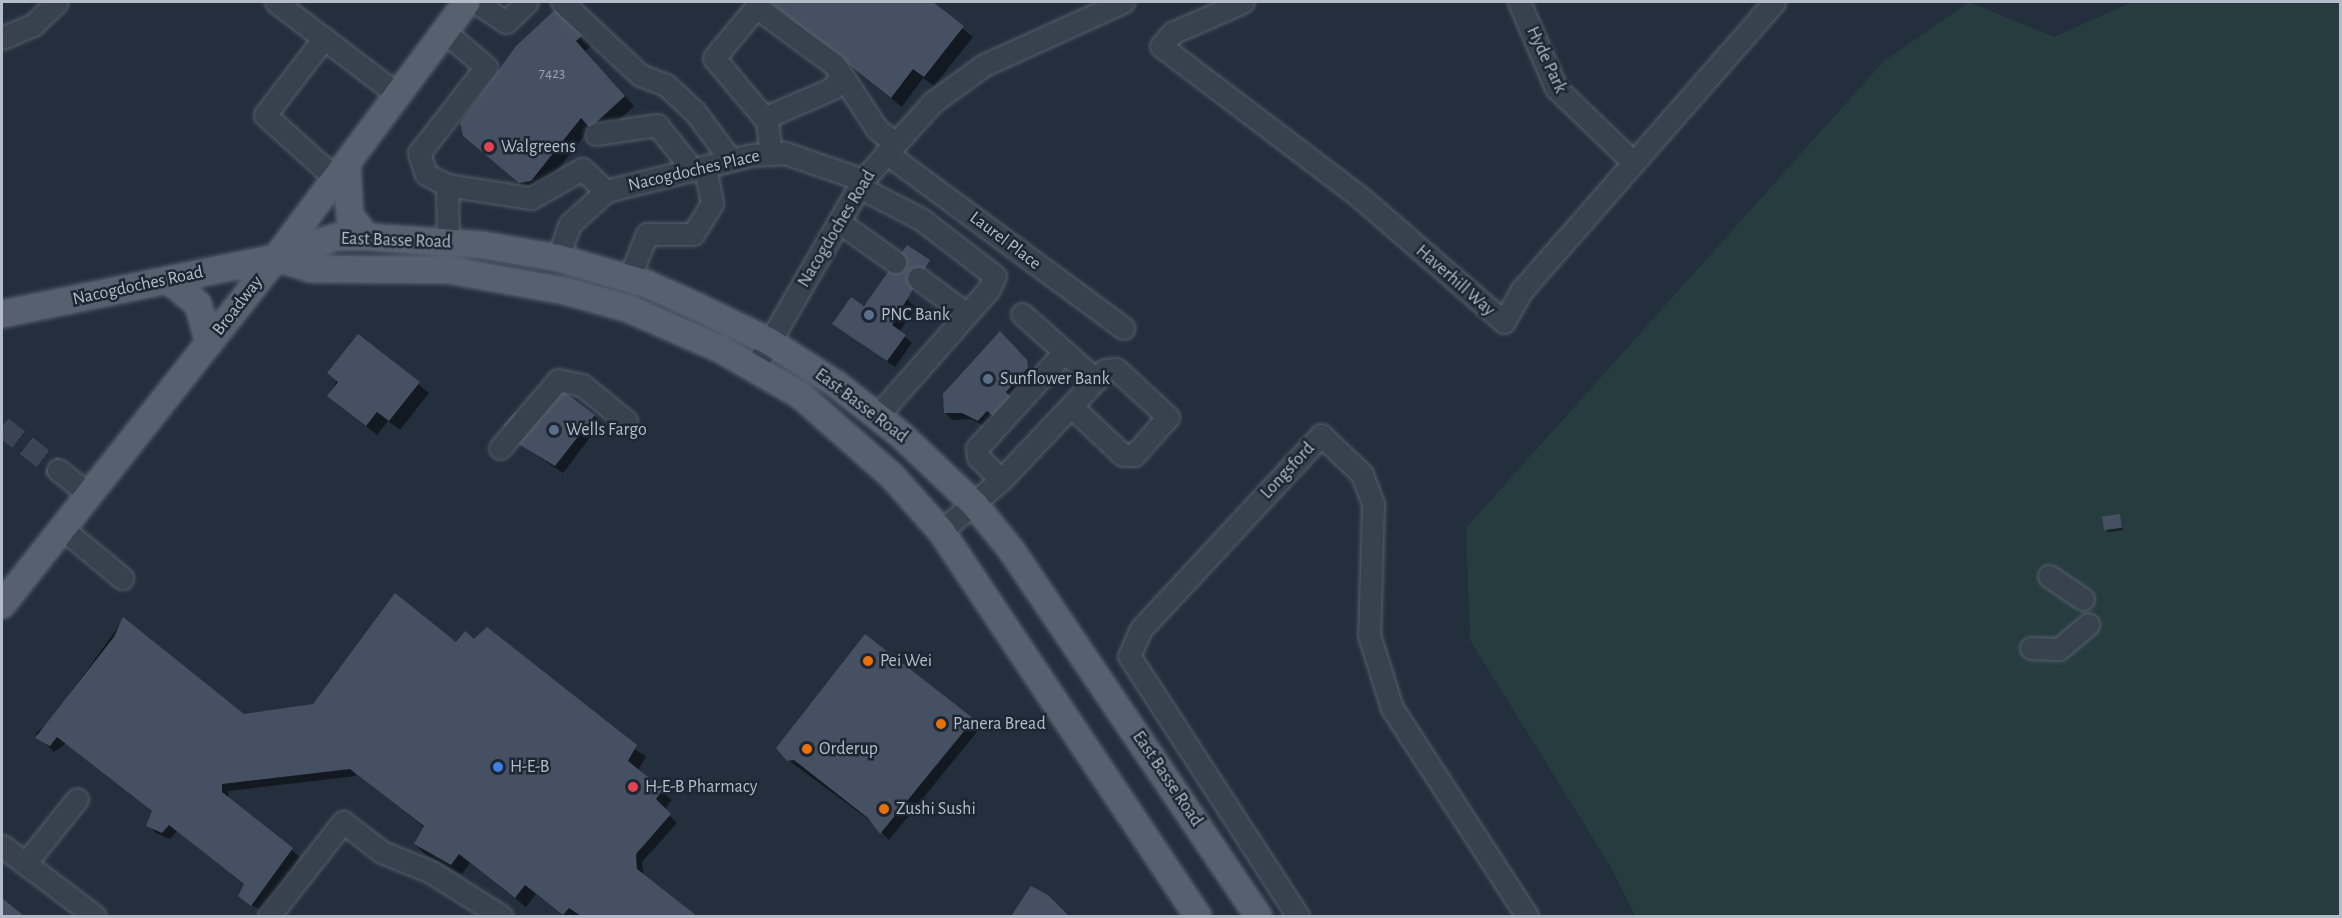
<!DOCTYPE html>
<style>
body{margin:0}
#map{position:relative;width:2342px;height:918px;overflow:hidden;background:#242f3e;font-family:"Alegreya Sans",sans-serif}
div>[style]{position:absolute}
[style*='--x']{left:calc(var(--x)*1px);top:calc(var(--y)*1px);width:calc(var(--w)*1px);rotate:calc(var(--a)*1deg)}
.green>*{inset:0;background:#263c3f}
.shadow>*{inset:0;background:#0007}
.building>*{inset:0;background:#455162;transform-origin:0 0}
.minor-tunnel>*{height:21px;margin-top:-10.5px;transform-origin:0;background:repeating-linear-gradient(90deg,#3a4453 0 21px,transparent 0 31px)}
.roads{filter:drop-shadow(0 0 2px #565f6c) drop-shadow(0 0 2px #565f6c)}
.minor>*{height:21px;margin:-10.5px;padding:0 10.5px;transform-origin:10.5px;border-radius:10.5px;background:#38414e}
.major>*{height:26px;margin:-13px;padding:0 13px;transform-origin:13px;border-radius:13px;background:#56606e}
.dots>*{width:16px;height:16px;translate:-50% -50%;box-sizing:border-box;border:3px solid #1d2633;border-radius:50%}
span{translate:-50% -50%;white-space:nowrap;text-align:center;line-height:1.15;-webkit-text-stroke:5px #1d2633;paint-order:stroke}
.number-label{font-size:15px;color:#98a1af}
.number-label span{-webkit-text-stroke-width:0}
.street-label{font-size:18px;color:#b4bcc9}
.poi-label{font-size:18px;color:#b4bcc9}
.left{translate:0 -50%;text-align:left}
.frame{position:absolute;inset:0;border:3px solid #b4bcc9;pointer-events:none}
</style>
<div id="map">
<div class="green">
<i style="clip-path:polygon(1969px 2px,2054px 37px,2132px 2px,2340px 2px,2340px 916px,1635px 916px,1609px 864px,1470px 640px,1466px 528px,1883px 62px)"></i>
</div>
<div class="shadow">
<i style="clip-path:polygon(768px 2px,930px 2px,973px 37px,934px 86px,923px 78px,902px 107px)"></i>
<i style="clip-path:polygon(559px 8px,593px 45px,585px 51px,634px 106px,601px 137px,591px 127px,541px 191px,530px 192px,464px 136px)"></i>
<i style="clip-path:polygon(929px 262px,906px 298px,916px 308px,899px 332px,912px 343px,895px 367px,834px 324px)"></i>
<i style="clip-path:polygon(1000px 333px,1034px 375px,986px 427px,971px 419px,952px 420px,945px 412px)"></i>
<i style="clip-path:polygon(358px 336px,429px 393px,400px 430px,388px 421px,377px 435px,329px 396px)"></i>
<i style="clip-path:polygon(594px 416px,601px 423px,563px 473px,517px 442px)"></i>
<i style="clip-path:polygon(2119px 516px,2123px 530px,2108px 532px,2106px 530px)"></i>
<i style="clip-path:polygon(123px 620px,243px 716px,314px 705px,457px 644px,646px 756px,638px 771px,672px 800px,664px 810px,677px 823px,642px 862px,644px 876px,695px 916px,564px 916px,536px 894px,526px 907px,470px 863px,462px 874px,425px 854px,415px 844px,425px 828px,351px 767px,356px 776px,228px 791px,229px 799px,300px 857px,263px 911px,247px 903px,245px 885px,177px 831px,170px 839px,156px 833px,148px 825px,153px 812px,66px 743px,54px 752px,36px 733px,49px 723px)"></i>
<i style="clip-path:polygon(866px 636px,980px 728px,889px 840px,872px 822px,788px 760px)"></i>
<i style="clip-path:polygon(1031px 889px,1067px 916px,1010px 916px)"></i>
</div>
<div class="building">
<i style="clip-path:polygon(769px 2px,933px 2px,964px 26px,924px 77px,913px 69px,891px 98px)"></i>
<i style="clip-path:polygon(559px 6px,584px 34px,576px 41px,625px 96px,590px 128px,581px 118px,531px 181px,519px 183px,463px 136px,460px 123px,516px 46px)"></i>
<i style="clip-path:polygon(907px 245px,930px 260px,892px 325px,906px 335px,887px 361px,832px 324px,851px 297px,864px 306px)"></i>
<i style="clip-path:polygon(1000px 331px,1027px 360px,1028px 368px,1006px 392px,1011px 397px,993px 416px,987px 411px,978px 421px,962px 413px,944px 413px,943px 394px)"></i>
<i style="clip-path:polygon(358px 334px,420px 382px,389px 421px,377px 412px,366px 426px,327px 396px,338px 382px,327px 373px)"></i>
<i style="clip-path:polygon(558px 387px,595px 415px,555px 466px,515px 442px,519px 437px,504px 425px,515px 412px,530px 423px)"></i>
<i style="left:2120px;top:514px;width:14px;height:18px;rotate:82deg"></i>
<i style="clip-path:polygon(395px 593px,456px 642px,465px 631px,474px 639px,487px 627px,637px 745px,628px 761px,663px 789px,656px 799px,671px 814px,636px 854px,637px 869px,697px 916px,581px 916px,569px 908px,563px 915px,525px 885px,515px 898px,459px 854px,451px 865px,414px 844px,424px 826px,350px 769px,222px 784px,222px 792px,293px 848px,251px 906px,238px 896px,244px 884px,169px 825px,162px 833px,146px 826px,152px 811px,57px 737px,50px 746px,35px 738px,114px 637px,123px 617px,244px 714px,313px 704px)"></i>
<i style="clip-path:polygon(865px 634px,974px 719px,880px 834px,868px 818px,794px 760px,787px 761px,776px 748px)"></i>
<i style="clip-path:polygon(1031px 886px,1048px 895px,1069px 916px,1011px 916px)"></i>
<i style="clip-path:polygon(2px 898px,24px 916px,2px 916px)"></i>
</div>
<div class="minor-tunnel">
<i style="--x:2;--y:426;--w:71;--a:38.2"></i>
</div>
<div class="roads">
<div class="minor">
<i style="--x:276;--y:2;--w:153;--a:37.3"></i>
<i style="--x:476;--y:2;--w:36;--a:34"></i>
<i style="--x:506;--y:22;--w:29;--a:-44"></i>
<i style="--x:562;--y:2;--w:107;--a:43.1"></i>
<i style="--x:640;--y:75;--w:28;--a:21"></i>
<i style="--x:666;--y:85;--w:40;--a:43"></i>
<i style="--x:695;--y:112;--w:60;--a:53.1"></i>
<i style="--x:1243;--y:2;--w:77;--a:156.4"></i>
<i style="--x:1172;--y:33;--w:17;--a:130"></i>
<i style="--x:1161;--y:46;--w:251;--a:37.2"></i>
<i style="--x:1361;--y:198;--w:189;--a:40.9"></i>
<i style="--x:1504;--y:322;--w:37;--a:-61"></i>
<i style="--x:1522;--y:290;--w:383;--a:-48.8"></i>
<i style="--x:1519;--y:2;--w:94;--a:66.7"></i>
<i style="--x:1556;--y:88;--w:107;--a:43.9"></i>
<i style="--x:445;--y:32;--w:54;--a:40.5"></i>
<i style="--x:486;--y:67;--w:109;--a:127.9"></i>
<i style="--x:419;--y:153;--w:22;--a:72"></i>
<i style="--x:426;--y:174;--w:24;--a:28"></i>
<i style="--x:447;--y:185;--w:56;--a:89"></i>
<i style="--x:2;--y:38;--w:34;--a:-23"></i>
<i style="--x:33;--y:25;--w:33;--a:-44"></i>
<i style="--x:324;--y:38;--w:97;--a:127.5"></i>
<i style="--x:265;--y:115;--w:94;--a:42"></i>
<i style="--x:764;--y:118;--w:75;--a:-23.5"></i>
<i style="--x:833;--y:88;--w:14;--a:-60"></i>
<i style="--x:596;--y:134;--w:62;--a:-8.4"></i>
<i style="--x:657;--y:125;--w:58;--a:51.3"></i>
<i style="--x:886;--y:153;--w:295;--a:36.4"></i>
<i style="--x:771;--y:154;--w:33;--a:-97"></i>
<i style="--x:767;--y:121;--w:82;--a:-130.1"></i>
<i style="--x:714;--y:58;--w:66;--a:-50.5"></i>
<i style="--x:756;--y:7;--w:98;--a:36.3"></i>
<i style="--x:835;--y:65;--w:77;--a:56.7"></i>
<i style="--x:877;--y:129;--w:23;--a:38"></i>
<i style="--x:447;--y:185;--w:85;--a:8.8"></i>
<i style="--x:531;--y:198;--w:59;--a:-29.6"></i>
<i style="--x:582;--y:169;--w:33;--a:43"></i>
<i style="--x:859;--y:187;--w:70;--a:27.3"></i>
<i style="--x:921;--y:219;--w:93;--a:37.6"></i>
<i style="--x:995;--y:276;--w:14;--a:115"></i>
<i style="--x:989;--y:289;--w:169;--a:131.4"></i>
<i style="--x:839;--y:222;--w:69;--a:35.5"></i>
<i style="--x:558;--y:258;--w:36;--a:-71"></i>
<i style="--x:570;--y:224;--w:49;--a:-42.5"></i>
<i style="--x:606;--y:191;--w:150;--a:-13.9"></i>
<i style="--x:752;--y:155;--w:33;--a:-3"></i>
<i style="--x:785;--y:153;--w:83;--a:19.1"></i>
<i style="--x:629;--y:278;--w:48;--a:-67.8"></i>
<i style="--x:647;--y:234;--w:46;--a:0"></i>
<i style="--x:693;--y:234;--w:36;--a:-58"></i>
<i style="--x:712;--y:203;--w:37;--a:-101"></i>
<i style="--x:918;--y:278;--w:61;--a:36.3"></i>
<i style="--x:1022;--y:314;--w:99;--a:41.7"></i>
<i style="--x:755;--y:367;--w:216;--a:-60"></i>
<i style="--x:863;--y:180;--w:105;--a:-48.1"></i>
<i style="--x:933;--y:102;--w:63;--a:-36"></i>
<i style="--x:984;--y:65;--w:153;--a:-24.4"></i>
<i style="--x:500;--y:448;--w:89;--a:-49.5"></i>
<i style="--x:558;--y:380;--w:25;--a:12"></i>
<i style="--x:582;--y:385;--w:57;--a:39.3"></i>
<i style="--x:58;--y:470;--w:41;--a:38"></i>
<i style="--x:1001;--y:480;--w:33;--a:-135"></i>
<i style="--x:978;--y:457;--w:9;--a:-96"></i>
<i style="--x:977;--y:448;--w:130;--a:-47.8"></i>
<i style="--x:63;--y:529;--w:77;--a:39.7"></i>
<i style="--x:941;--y:531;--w:79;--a:-40.4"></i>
<i style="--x:1001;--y:480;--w:151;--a:-46.6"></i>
<i style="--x:1105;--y:370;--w:11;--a:-5"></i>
<i style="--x:1116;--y:369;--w:71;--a:42.7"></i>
<i style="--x:1168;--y:417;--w:51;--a:131.8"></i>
<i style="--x:1134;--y:455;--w:11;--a:180"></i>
<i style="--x:1123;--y:455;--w:70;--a:-136.7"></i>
<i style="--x:2049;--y:576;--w:41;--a:34.1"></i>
<i style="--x:2031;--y:648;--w:28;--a:2"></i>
<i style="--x:2059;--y:649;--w:38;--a:-40"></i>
<i style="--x:2;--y:846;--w:116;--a:37"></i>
<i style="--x:25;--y:864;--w:83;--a:-51.3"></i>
<i style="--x:269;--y:916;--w:120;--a:-51.8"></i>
<i style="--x:343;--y:822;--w:49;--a:37.6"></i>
<i style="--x:382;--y:852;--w:53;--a:22.2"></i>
<i style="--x:431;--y:872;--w:83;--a:32.2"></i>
<i style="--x:1298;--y:916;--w:310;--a:-123"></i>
<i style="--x:1129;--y:656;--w:30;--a:-66"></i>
<i style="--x:1141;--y:629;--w:265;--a:-47.1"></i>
<i style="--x:1321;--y:435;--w:57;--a:43.6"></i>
<i style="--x:1362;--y:474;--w:32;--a:70"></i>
<i style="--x:1373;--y:504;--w:131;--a:91.7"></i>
<i style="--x:1369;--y:635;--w:77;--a:72.5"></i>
<i style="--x:1392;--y:708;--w:248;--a:57"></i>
</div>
<div class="major">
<i style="--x:347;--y:163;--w:53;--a:86.8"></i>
<i style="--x:350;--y:216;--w:27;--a:51"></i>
<i style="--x:276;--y:258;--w:37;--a:17"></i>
<i style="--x:311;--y:269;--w:137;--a:0.4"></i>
<i style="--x:448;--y:270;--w:119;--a:10.2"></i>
<i style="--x:565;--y:291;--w:66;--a:15.7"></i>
<i style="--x:629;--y:309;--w:99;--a:23.7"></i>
<i style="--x:720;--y:349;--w:92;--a:29.9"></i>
<i style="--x:800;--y:395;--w:123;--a:41.4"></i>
<i style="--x:892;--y:476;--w:74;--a:48.3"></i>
<i style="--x:941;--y:531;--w:463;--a:56.3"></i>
<i style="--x:168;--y:280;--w:38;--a:39"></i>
<i style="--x:198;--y:304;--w:41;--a:74.6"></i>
<i style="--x:2;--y:314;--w:280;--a:-11.6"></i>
<i style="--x:276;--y:258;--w:64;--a:-19.3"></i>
<i style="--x:336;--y:237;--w:31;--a:0"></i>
<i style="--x:367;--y:237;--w:116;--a:3.9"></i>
<i style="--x:483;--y:245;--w:76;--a:9.8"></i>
<i style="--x:558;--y:258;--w:93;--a:16.3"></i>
<i style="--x:647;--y:284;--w:54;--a:24.2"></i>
<i style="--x:696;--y:306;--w:82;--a:25.9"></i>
<i style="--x:770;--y:342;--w:78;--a:32.5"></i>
<i style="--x:836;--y:384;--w:83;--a:38.1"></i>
<i style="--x:901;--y:435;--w:100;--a:43.4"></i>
<i style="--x:974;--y:504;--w:60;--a:51"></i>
<i style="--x:1012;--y:551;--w:440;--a:56"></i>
<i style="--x:2;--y:605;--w:442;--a:-51.7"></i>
<i style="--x:276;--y:258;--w:319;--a:-53.3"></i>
</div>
</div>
<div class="dots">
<i style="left:489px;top:147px;background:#e0444e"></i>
<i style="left:869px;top:315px;background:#5c6f8a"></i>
<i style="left:988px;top:379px;background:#5c6f8a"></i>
<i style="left:554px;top:430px;background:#5c6f8a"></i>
<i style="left:868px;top:661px;background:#e8710a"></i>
<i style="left:941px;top:724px;background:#e8710a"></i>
<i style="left:807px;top:749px;background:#e8710a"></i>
<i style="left:498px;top:767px;background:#3f7fe0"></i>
<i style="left:633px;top:787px;background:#e0444e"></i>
<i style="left:884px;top:809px;background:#e8710a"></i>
</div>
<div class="number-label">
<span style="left:552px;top:74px">7423</span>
</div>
<div class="street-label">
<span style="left:1546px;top:60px;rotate:65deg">Hyde Park</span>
<span style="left:694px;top:171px;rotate:-13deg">Nacogdoches Place</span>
<span style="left:837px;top:229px;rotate:-59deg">Nacogdoches Road</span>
<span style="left:396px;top:241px;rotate:2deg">East Basse Road</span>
<span style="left:1005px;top:241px;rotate:37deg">Laurel Place</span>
<span style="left:1455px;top:281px;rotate:41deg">Haverhill Way</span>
<span style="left:138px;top:286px;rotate:-12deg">Nacogdoches Road</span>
<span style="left:238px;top:306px;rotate:-52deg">Broadway</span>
<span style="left:861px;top:406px;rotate:37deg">East Basse Road</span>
<span style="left:1288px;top:471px;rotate:-47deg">Longsford</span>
<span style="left:1167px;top:779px;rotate:56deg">East Basse Road</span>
</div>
<div class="poi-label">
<span class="left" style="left:501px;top:147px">Walgreens</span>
<span class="left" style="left:881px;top:315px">PNC Bank</span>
<span class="left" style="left:1000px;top:379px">Sunflower Bank</span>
<span class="left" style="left:566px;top:430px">Wells Fargo</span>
<span class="left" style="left:880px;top:661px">Pei Wei</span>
<span class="left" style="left:953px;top:724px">Panera Bread</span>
<span class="left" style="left:819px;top:749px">Orderup</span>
<span class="left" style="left:510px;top:767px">H-E-B</span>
<span class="left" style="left:645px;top:787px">H-E-B Pharmacy</span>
<span class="left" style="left:896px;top:809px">Zushi Sushi</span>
</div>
<div class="frame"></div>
</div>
